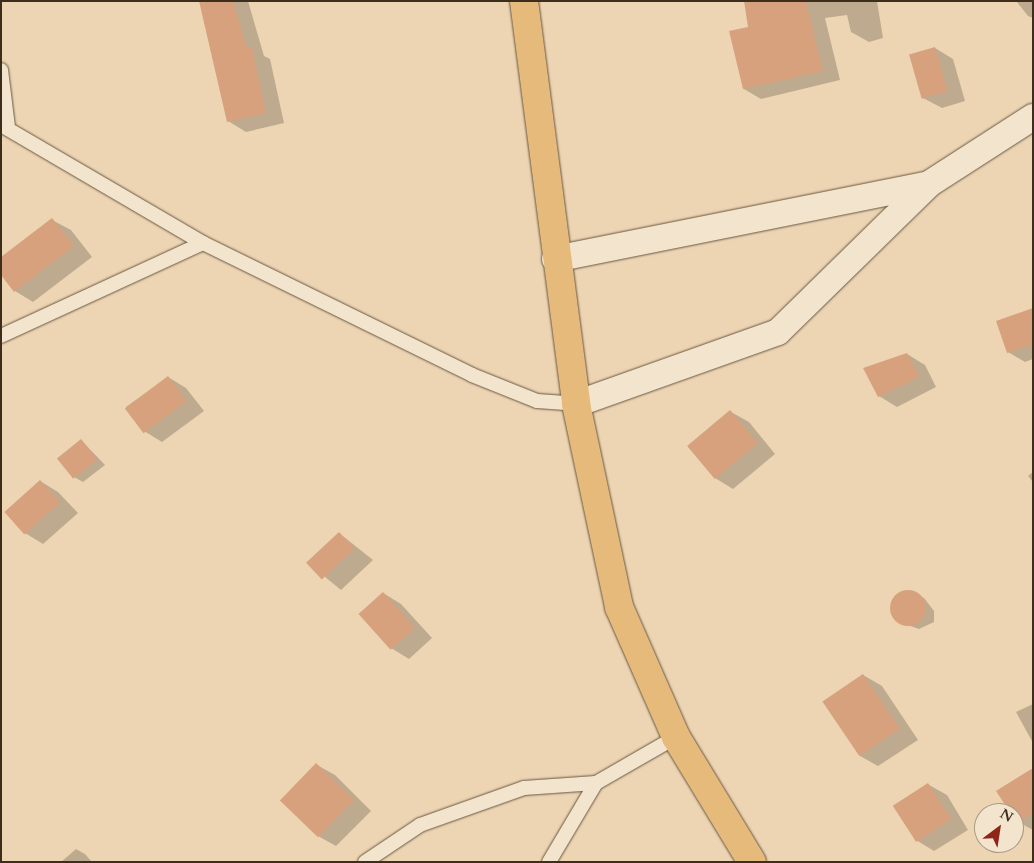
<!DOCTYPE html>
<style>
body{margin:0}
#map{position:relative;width:1034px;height:863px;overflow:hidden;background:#edd5b3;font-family:Cardo,serif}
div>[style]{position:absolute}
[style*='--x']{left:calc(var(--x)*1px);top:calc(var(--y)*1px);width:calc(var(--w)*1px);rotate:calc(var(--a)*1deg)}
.shadow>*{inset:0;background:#0003}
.building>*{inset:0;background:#d7a17d;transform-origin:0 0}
.round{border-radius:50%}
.roads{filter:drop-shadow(0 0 1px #685742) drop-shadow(0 0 1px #685742)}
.lane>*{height:14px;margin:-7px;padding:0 7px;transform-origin:7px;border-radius:7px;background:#f3e4ce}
.street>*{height:26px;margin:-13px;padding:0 13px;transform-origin:13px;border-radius:13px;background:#f3e4ce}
.primary>*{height:28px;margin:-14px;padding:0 14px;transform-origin:14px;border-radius:14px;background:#e6ba7a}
span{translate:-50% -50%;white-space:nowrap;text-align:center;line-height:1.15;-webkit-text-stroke:4.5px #f3e4ce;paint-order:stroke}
.frame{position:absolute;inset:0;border:2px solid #3c2d1c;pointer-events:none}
.north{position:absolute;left:974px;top:803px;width:50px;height:50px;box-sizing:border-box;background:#f3e4ce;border:1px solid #aa9b87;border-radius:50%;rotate:31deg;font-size:14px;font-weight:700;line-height:20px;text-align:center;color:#3c2d1c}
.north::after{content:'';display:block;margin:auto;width:18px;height:22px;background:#8f2418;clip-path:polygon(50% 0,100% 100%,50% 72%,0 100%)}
</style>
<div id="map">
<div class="shadow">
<i style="clip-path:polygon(200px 1px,248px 1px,264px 56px,270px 59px,284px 123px,246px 132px,228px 121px)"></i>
<i style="clip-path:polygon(745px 1px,877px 1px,883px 38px,869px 42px,851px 32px,847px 15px,825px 18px,840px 80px,761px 99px,744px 89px,749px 28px)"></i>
<i style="clip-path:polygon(1016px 1px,1033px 1px,1033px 18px,1028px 16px)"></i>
<i style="clip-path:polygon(935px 48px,953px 59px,965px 101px,942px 108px,923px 98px)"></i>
<i style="clip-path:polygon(52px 220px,71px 230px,92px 257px,33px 302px,15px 291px)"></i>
<i style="clip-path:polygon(1033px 310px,1033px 359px,1025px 362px,1008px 352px)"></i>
<i style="clip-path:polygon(907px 354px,925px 365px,936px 387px,897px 407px,879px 396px)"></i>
<i style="clip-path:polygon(168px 377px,186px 388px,204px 411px,162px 442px,144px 431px,126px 407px)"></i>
<i style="clip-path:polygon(731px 412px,749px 422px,775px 454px,733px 489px,715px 478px)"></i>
<i style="clip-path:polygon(81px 440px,105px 465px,83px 482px,74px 477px)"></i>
<i style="clip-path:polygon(1033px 472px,1033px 482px,1028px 476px)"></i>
<i style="clip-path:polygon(40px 481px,58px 492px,78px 513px,43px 544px,25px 533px,6px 512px)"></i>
<i style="clip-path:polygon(339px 533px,373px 560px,341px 590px,308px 563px)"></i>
<i style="clip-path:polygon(904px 592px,924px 598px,934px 611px,934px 622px,919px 629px,899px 622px,891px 607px)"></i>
<i style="clip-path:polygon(383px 593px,401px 604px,432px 638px,409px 659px,391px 648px)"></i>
<i style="clip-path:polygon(863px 675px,882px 686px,918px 740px,878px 766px,860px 756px)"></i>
<i style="clip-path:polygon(1033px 704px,1033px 743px,1016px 712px)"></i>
<i style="clip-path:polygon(317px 765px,335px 775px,371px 811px,336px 846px,318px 836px)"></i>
<i style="clip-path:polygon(1033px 782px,1033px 830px,1018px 822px)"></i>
<i style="clip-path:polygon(929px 785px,947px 795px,968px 830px,934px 851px,916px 840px,894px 807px)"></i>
<i style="clip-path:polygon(76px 849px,85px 854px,92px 862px,61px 862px)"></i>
</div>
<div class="building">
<i style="clip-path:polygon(199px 1px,233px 1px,247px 48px,252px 47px,266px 113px,227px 122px)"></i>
<i style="clip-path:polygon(744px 1px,806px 1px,823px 71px,743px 89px,729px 31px,748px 27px)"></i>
<i style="left:935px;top:47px;width:46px;height:27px;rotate:74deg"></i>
<i style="clip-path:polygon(52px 218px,74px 246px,14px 292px,1px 275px,1px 257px)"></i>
<i style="clip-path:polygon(1033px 308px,1033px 344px,1007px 353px,996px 321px)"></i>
<i style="clip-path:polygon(907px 353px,919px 377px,878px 397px,863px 368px)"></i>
<i style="left:168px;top:376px;width:31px;height:54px;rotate:53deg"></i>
<i style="left:730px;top:410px;width:43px;height:56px;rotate:50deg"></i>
<i style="left:81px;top:439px;width:26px;height:31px;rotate:51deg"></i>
<i style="left:40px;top:480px;width:30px;height:48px;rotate:48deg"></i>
<i style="left:339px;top:532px;width:23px;height:45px;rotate:47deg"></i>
<i class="round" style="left:890px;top:590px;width:36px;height:36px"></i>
<i style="left:383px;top:592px;width:48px;height:33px;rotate:48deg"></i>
<i style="left:863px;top:674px;width:66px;height:49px;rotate:56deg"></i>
<i style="left:316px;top:763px;width:53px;height:52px;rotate:44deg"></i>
<i style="clip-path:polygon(1033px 768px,1033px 813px,1017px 823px,996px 791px)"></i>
<i style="left:928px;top:783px;width:43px;height:42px;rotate:57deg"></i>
</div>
<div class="roads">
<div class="lane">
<i style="--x:1;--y:70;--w:57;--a:83"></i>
<i style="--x:1;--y:125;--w:234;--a:30.3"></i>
<i style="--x:203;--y:243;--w:300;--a:26.1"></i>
<i style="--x:472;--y:375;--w:70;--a:21.8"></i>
<i style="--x:537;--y:401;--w:39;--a:4"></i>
<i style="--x:1;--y:336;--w:222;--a:-24.7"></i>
<i style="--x:365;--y:862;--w:66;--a:-33.9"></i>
<i style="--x:420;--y:825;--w:110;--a:-19.6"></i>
<i style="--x:524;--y:788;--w:72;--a:-4"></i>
<i style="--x:549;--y:862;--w:92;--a:-59.3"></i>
<i style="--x:596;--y:783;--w:92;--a:-29.9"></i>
</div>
<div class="street">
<i style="--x:555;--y:259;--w:381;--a:-11.3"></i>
<i style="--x:576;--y:404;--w:214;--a:-19.6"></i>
<i style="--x:778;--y:332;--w:211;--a:-44.4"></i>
<i style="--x:929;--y:184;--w:124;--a:-32.8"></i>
</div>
<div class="primary">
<i style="--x:524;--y:1;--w:406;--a:82.6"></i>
<i style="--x:576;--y:404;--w:208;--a:78"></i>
<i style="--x:619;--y:607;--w:142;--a:66.3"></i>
<i style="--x:676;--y:737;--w:146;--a:58.7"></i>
</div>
</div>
<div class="frame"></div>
<div class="north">N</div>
</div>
